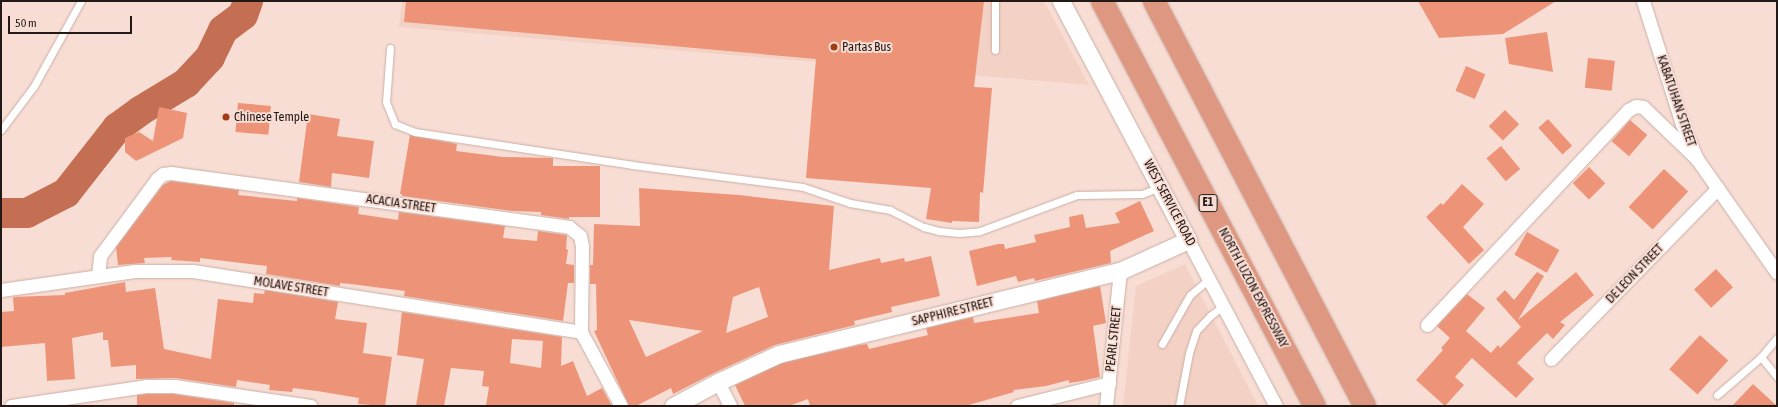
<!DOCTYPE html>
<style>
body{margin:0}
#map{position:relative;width:1778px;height:407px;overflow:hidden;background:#f8ddd4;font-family:"Asap Condensed",sans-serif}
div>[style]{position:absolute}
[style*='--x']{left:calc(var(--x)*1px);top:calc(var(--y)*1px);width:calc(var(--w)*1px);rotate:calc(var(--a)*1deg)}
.built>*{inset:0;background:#f4d1c5}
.river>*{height:30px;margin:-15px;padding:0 15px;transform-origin:15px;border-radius:15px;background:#c46f53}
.building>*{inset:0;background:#ed9478;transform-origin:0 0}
.roads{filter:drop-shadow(0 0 1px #c9afa6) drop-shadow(0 0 1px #c9afa6)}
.service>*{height:7px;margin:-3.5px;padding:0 3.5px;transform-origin:3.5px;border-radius:3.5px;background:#fff}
.minor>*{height:13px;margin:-6.5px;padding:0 6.5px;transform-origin:6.5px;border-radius:6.5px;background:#fff}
.tertiary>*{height:17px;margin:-8.5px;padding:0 8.5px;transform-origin:8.5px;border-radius:8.5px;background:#fff}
.motorway>*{height:22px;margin:-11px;padding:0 11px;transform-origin:11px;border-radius:11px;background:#de9881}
.dots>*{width:11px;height:11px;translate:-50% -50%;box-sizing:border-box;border:2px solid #f8ddd4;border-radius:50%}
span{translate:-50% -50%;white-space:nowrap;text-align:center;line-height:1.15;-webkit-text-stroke:4px #f8ddd4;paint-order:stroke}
.shield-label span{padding:1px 3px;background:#f8ddd4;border:1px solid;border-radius:3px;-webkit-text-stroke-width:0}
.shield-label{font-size:12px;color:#231916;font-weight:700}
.poi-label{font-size:13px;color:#231916}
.left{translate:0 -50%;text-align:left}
.street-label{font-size:13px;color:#231916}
.frame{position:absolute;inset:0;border:2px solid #231916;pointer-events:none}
.scale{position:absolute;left:8px;top:16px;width:124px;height:18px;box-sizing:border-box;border:2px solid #231916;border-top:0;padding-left:5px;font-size:12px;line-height:14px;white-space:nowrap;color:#231916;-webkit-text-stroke:3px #f8ddd4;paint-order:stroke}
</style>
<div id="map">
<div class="built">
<i style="clip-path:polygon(402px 1px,1044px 1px,1089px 85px,399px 27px)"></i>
<i style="clip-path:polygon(1185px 264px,1258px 406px,1123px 406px,1136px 286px)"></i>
</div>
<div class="river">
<i style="--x:1;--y:213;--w:26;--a:0"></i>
<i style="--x:27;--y:213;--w:44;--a:-27.1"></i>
<i style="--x:66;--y:193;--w:83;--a:-51.9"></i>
<i style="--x:117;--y:128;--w:29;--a:-36"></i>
<i style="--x:140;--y:111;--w:54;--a:-31.3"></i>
<i style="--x:186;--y:83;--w:35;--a:-47"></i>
<i style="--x:210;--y:57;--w:30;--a:-64"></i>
<i style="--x:223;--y:30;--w:25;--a:-37"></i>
<i style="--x:243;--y:15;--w:15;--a:-70"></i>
</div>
<div class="building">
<i style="clip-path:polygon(406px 1px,984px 1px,974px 87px,992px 88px,983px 193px,980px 192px,979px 222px,952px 221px,952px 223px,926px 219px,931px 188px,806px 178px,816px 59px,404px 22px)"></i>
<i style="clip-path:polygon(1418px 1px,1556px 1px,1503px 34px,1439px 38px)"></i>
<i style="clip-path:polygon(1547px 32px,1553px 72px,1509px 64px,1505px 38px)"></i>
<i style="left:1588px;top:58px;width:27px;height:30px;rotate:6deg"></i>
<i style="left:1466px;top:66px;width:21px;height:27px;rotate:23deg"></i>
<i style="left:238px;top:103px;width:33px;height:29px;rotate:5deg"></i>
<i style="clip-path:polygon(159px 107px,187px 113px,183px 138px,136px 161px,125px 152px,125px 138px,139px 132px,153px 141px)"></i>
<i style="left:1505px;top:110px;width:20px;height:23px;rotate:45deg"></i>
<i style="clip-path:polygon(308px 114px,340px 119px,337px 136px,374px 141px,369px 178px,332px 173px,331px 187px,299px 182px)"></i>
<i style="left:1548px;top:119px;width:36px;height:13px;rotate:48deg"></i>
<i style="left:1630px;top:120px;width:23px;height:28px;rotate:41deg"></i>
<i style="clip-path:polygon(410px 135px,457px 144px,456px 151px,503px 157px,553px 158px,553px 166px,600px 166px,600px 217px,569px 217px,569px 219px,541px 215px,541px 212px,512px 211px,402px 196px,402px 194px,400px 194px)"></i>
<i style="left:1501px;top:146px;width:30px;height:19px;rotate:50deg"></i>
<i style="left:1589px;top:167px;width:23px;height:23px;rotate:45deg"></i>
<i style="left:1664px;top:169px;width:33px;height:52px;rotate:43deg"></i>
<i style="clip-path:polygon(171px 181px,239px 190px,238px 195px,297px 201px,297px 198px,359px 207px,358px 214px,398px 220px,399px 212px,505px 226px,503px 238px,537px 241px,538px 231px,566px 235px,567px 236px,566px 249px,568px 250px,566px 264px,574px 265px,574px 283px,568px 283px,563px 321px,404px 296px,405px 291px,351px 284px,340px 283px,340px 286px,266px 274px,267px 266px,200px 258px,200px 262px,171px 260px,172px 257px,144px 258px,145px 263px,118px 265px,116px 247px,163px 185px)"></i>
<i style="clip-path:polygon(1462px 184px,1484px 204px,1463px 227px,1484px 250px,1469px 264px,1426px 217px,1441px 203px,1443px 205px)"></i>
<i style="clip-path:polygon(evenodd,639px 188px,739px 195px,834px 206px,829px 270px,880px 258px,881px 263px,904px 258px,905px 262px,931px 256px,940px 296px,891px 307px,892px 312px,854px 321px,855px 325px,775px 345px,714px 373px,673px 394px,671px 388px,636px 406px,629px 406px,594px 331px,597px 330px,596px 284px,590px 284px,590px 265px,593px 265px,594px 224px,640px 226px,639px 188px,759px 287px,768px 317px,726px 333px,733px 297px,759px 287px,639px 188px,629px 320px,703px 331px,646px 357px,629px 320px)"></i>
<i style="clip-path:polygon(1140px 201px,1154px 231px,1110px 251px,1111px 263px,1035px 281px,1034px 278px,1018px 282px,1016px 276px,977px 286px,969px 251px,998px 244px,1004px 244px,1005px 249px,1036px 242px,1034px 235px,1070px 227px,1069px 217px,1083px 214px,1086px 228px,1120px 223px,1115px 213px)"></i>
<i style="left:1527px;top:232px;width:37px;height:26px;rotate:29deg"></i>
<i style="left:1716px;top:269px;width:25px;height:30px;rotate:47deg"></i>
<i style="clip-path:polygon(1537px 272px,1544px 276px,1518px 320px,1576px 272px,1594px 295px,1560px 322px,1565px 325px,1553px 339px,1547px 333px,1517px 363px,1534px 379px,1516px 398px,1472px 358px,1455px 377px,1464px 385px,1445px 406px,1416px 380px,1443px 350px,1441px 348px,1450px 338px,1437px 326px,1467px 294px,1485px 308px,1466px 331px,1491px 353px,1498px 345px,1500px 348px,1521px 327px,1496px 299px,1505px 290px,1514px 300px)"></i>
<i style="clip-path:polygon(125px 282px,126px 292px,155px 288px,164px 349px,211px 359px,218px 299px,253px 303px,254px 293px,264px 294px,265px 290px,338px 302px,335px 319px,367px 323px,363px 353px,392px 357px,385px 406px,358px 404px,359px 398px,317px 391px,293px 388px,292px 392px,269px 390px,270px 385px,237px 380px,236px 387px,175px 378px,136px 379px,136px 365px,111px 367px,108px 340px,103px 340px,103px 332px,72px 338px,75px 379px,47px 381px,45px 343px,1px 347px,1px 312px,14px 311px,13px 297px,65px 295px,65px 293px)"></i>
<i style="clip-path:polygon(1100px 286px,1106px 323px,1093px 326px,1100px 377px,1082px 381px,1069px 383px,1069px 380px,1046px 386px,1013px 390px,1014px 392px,965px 406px,810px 406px,808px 399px,789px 406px,745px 406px,735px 385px,782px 363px,859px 345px,867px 344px,869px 349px,928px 335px,926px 328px,973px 317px,974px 323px,1039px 313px,1037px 301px)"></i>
<i style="clip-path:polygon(evenodd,402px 312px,562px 337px,561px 366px,573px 361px,587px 396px,602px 388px,612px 406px,486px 406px,489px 387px,482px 386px,484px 371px,451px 368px,444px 406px,416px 406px,424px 359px,397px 355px,402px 312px,512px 339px,543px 341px,541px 368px,510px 363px,512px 339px)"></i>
<i style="left:1700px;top:335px;width:38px;height:46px;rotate:42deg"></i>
<i style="clip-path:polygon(1753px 384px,1777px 406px,1732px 406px)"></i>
<i style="clip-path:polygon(147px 394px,173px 394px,234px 403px,234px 406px,137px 406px,137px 395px)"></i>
</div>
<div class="roads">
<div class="service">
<i style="--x:995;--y:1;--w:49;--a:90"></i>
<i style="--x:390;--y:48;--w:54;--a:94.2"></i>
<i style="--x:386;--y:102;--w:24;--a:68"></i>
<i style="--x:395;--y:124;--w:22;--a:22"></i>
<i style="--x:415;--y:132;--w:219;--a:8.6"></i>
<i style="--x:632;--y:165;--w:172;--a:7.3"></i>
<i style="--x:803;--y:187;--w:50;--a:18.8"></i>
<i style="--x:850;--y:203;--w:41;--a:9.9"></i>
<i style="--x:890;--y:210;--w:38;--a:27"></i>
<i style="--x:924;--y:227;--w:16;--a:15"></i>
<i style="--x:939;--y:231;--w:20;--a:6"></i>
<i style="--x:959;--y:233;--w:21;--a:-5"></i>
<i style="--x:980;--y:231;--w:103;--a:-20.4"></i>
<i style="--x:1077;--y:195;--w:65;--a:-0.9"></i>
<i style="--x:1142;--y:194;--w:19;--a:-21"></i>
<i style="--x:1;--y:130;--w:55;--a:-53.1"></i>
<i style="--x:34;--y:86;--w:97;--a:-61.1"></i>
<i style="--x:1162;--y:344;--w:56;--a:-60.3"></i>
<i style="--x:1190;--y:295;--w:25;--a:-40"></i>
<i style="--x:1761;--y:357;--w:26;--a:51"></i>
<i style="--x:1717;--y:395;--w:58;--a:-40.8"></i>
<i style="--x:1761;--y:357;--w:25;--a:-50"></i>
<i style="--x:1179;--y:406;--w:54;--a:-79.3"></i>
<i style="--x:1189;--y:353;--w:23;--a:-72"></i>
<i style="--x:1196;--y:331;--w:21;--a:-47"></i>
<i style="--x:1210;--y:316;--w:16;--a:-38"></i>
</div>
<div class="minor">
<i style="--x:1643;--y:1;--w:129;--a:72.4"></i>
<i style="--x:1682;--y:124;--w:38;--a:67"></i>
<i style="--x:1697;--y:159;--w:139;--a:54.9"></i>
<i style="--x:1188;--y:240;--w:188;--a:62.1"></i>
<i style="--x:98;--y:276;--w:20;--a:-84"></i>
<i style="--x:100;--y:256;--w:96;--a:-53.5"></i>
<i style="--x:157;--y:179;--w:8;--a:-40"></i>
<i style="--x:163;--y:174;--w:8;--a:-7"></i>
<i style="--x:171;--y:173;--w:402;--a:7.7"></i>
<i style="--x:569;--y:227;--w:14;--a:39"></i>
<i style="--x:580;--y:236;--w:10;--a:79"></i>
<i style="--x:582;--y:246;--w:86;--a:90.7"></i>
<i style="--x:581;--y:332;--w:84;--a:61.6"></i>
<i style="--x:1;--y:290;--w:135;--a:-8.1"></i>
<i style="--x:135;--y:271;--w:58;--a:0"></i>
<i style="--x:193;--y:271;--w:393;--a:8.9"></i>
<i style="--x:1427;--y:325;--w:294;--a:-46.9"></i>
<i style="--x:1628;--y:110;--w:9;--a:-27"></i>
<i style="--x:1636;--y:106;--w:7;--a:8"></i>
<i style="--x:1643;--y:107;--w:75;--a:43.9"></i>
<i style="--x:1551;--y:359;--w:239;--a:-45.7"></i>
<i style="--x:718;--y:382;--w:27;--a:63"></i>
<i style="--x:11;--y:406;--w:136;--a:-8.4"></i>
<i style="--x:146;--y:386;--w:28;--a:0"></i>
<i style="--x:174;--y:386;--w:138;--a:8.3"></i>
<i style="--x:1017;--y:406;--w:95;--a:-14"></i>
<i style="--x:1106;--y:406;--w:136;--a:-84.1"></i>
</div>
<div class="tertiary">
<i style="--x:673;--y:406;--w:51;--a:-28.1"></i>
<i style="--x:718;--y:382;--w:67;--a:-24.7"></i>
<i style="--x:779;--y:354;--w:351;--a:-13.7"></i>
<i style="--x:1120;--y:271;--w:75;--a:-24.5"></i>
<i style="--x:1188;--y:240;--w:271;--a:-118"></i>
</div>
<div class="motorway">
<i style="--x:1102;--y:1;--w:458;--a:62.3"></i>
<i style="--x:1154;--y:1;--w:457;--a:62.5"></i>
</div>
</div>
<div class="dots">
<i style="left:834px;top:47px;background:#a23c17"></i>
<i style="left:226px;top:117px;background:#a23c17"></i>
</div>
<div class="shield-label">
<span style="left:1208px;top:203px">E1</span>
</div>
<div class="poi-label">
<span class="left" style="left:842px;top:47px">Partas Bus</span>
<span class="left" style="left:234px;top:117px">Chinese Temple</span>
</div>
<div class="street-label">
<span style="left:1676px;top:101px;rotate:71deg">KABATUHAN STREET</span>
<span style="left:1169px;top:203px;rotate:62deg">WEST SERVICE ROAD</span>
<span style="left:401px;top:204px;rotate:8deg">ACACIA STREET</span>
<span style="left:1635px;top:274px;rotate:-46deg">DE LEON STREET</span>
<span style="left:291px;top:287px;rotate:9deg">MOLAVE STREET</span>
<span style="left:1253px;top:288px;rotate:62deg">NORTH LUZON EXPRESSWAY</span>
<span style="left:953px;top:312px;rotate:-14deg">SAPPHIRE STREET</span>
<span style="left:1114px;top:339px;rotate:-84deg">PEARL STREET</span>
</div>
<div class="frame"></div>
<div class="scale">50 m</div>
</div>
